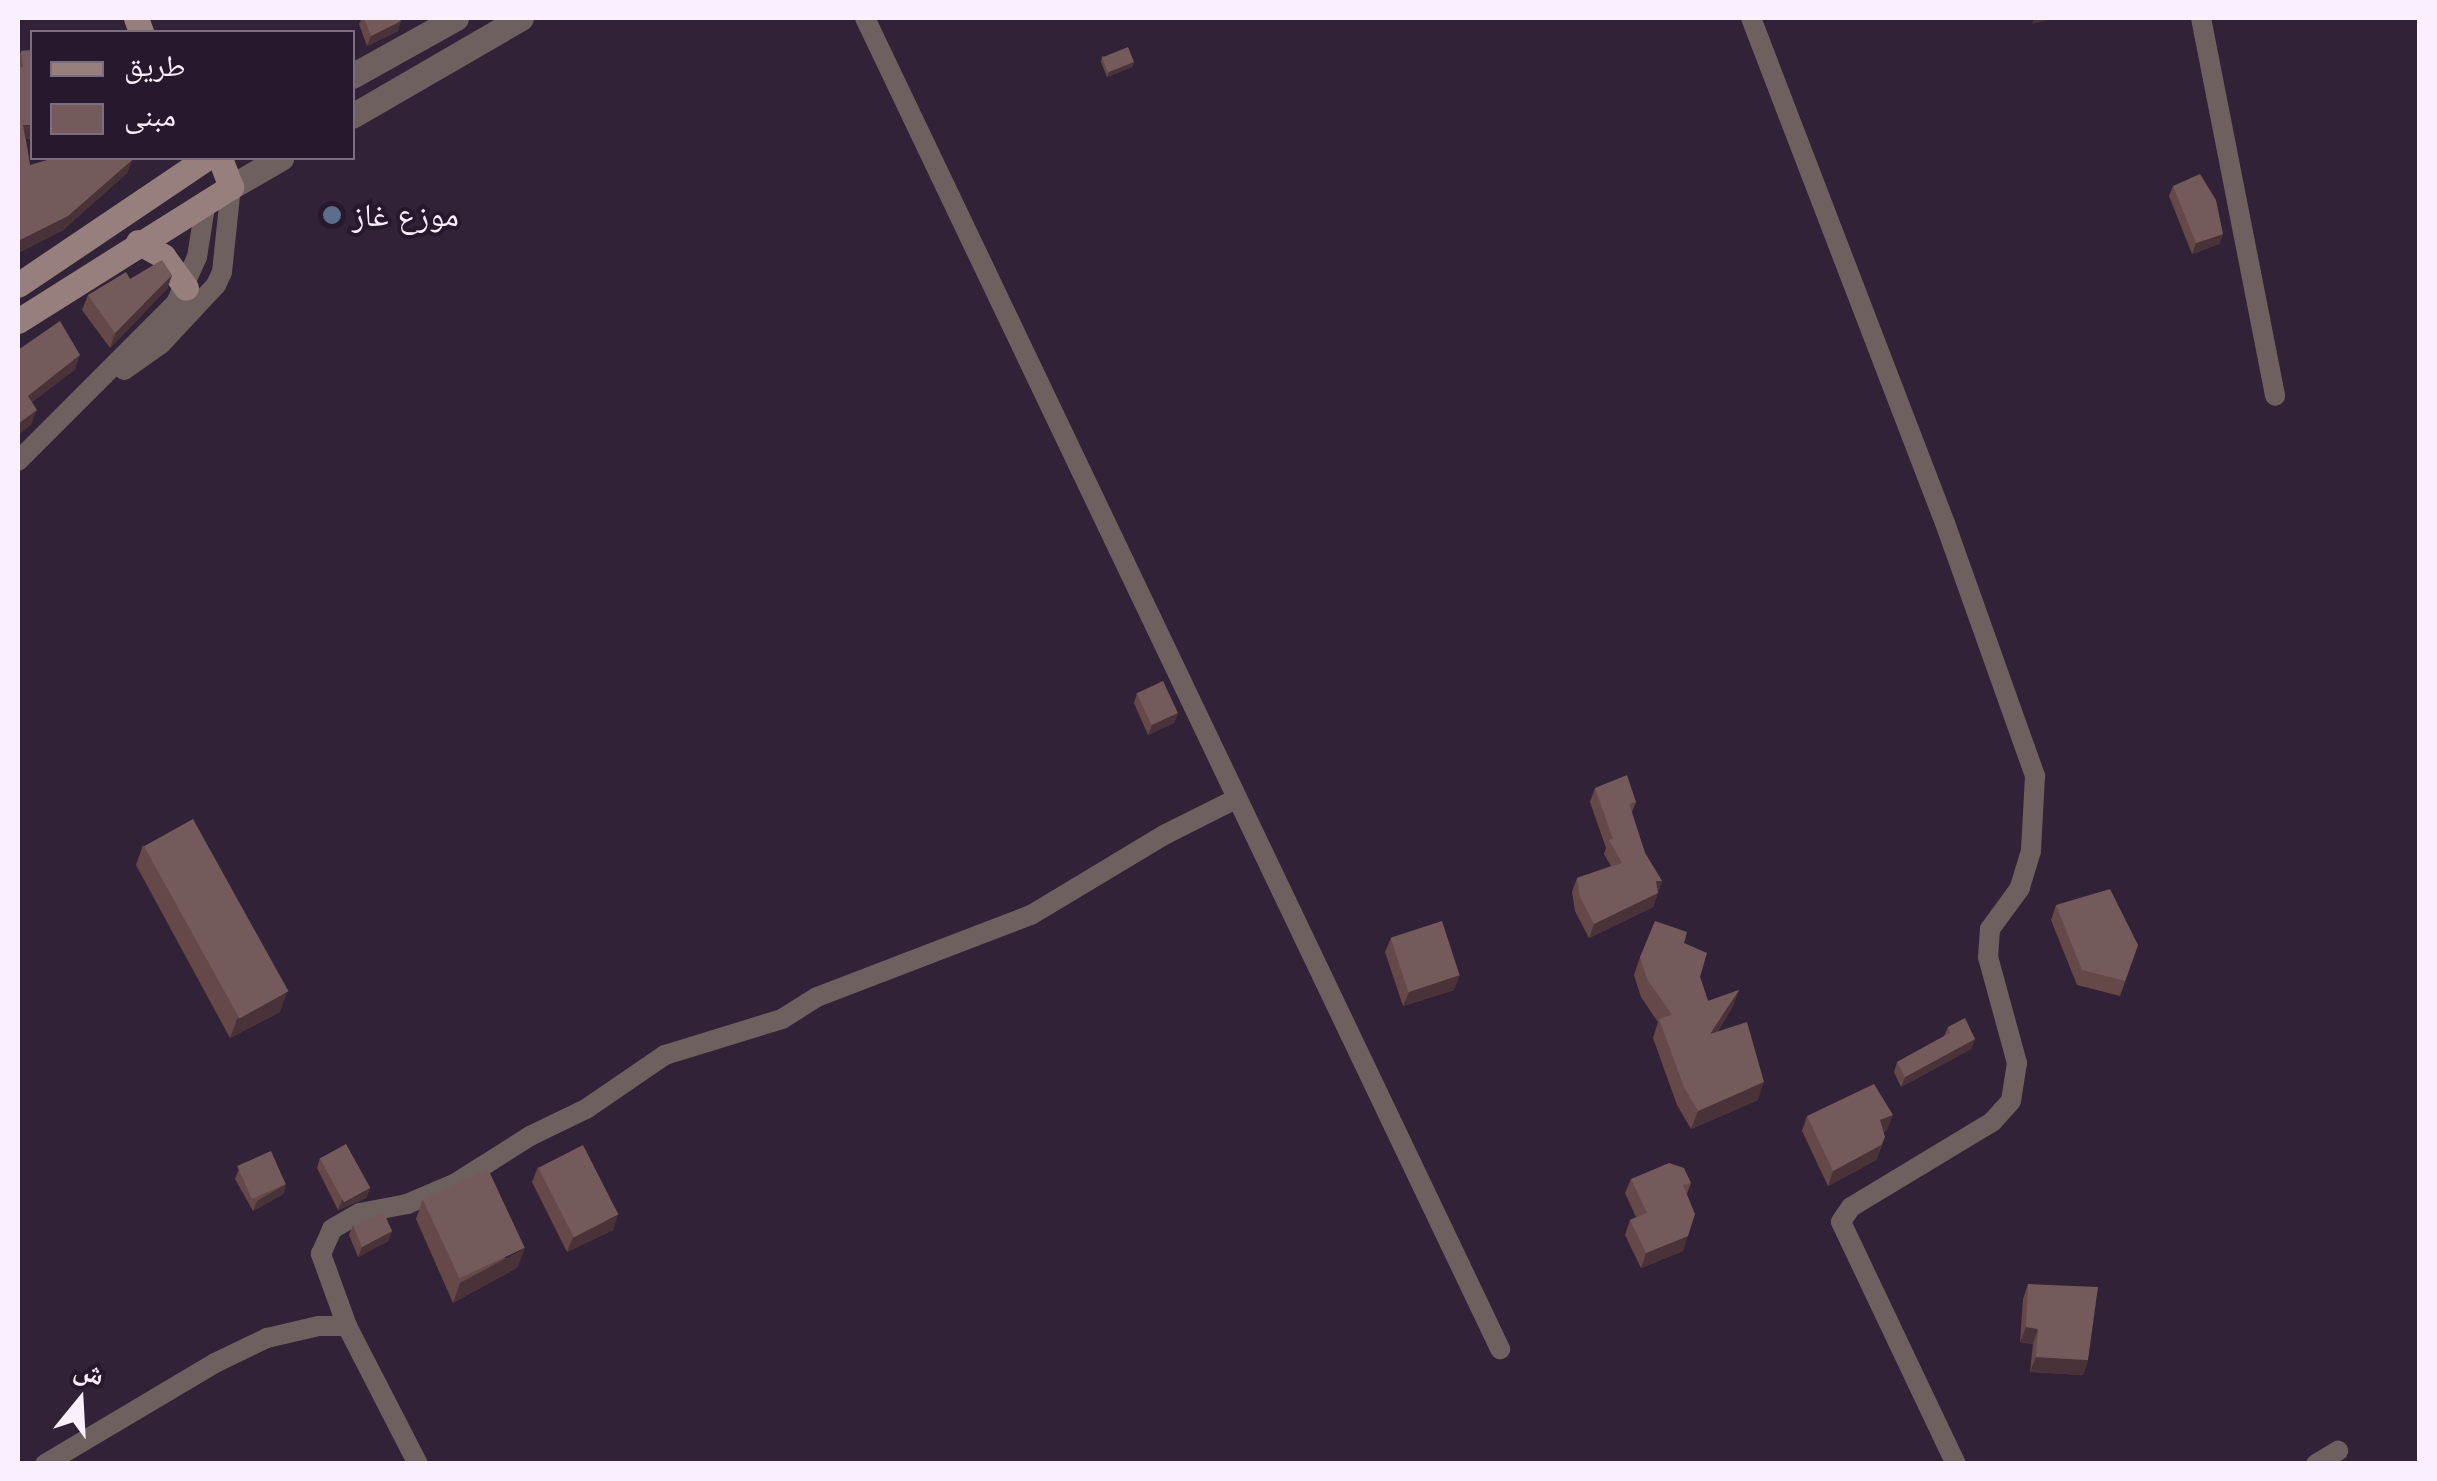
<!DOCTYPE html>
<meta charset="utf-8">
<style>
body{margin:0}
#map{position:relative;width:2437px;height:1481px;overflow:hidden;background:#312237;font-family:Helvetica,"Noto Naskh Arabic",sans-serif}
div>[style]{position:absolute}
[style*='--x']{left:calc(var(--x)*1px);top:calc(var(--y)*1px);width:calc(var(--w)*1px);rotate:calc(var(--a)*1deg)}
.minor>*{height:20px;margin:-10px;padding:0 10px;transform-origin:10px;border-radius:10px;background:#6f6060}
.tertiary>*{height:25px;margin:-12.5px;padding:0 12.5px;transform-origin:12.5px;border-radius:12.5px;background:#6f6060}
.secondary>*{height:25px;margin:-12.5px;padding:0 12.5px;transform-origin:12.5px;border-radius:12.5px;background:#977f7e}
.wall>*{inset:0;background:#654948}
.shaded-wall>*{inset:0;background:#4a3239}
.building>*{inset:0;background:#755a5b;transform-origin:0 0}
.dots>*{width:28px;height:28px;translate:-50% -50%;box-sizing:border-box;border:5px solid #27182d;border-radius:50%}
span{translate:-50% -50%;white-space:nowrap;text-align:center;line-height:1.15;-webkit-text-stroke:8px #27182d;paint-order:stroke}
.poi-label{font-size:32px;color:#f9effd}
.left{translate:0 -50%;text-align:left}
.frame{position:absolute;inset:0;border:20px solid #f9effd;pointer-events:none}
.legend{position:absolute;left:30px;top:30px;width:325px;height:130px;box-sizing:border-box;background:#27182d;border:2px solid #7b6e80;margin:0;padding:12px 18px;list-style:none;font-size:30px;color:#f9effd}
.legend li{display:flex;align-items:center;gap:20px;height:50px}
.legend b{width:50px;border:2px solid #7b6e80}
.north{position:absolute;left:30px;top:1351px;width:100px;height:100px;-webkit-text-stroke:8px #27182d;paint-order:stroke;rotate:18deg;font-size:28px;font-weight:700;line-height:40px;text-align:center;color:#f9effd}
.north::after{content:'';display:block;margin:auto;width:35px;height:45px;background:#f9effd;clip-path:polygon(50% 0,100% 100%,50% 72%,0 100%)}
</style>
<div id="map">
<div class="minor">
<i style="--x:865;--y:18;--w:1475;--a:64.49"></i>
<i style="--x:1751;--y:18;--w:541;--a:68.99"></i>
<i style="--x:1945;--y:523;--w:269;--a:70.4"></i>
<i style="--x:2035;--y:776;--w:75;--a:93.1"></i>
<i style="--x:2031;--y:851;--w:39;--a:107"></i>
<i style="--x:2020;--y:888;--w:51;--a:126.2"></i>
<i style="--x:1990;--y:929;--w:28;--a:94"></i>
<i style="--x:1988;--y:957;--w:110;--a:74.7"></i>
<i style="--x:2017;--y:1063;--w:38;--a:99"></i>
<i style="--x:2011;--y:1101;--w:28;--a:132"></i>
<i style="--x:1992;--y:1122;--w:165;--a:148.9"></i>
<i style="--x:1851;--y:1207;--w:18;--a:124"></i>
<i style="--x:1841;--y:1222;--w:268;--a:64.6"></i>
<i style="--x:2201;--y:18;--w:385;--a:78.9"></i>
<i style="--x:124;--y:370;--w:45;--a:-35.1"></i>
<i style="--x:161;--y:344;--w:81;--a:-47"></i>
<i style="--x:216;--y:285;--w:14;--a:-65"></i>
<i style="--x:222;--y:272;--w:85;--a:-84"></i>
<i style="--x:18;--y:461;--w:223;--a:-45"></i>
<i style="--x:176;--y:303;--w:51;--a:-65.5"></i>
<i style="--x:197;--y:257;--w:57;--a:-80.9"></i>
<i style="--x:347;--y:1326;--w:77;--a:-109.9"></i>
<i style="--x:321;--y:1254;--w:27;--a:-66"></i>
<i style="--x:332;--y:1229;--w:32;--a:-30"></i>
<i style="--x:360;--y:1213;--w:48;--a:-10.8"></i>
<i style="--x:407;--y:1204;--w:53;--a:-23.2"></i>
<i style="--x:456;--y:1183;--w:88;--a:-32.4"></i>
<i style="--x:530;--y:1136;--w:62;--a:-25.7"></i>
<i style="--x:586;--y:1109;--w:96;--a:-34.4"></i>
<i style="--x:665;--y:1055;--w:122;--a:-17.1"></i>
<i style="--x:782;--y:1019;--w:41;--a:-32.2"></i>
<i style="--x:817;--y:997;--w:229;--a:-21"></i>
<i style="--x:1031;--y:915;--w:155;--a:-31"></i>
<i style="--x:1164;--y:835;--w:80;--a:-26.6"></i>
<i style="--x:45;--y:1464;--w:198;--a:-30.7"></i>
<i style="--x:215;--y:1363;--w:58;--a:-25.7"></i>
<i style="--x:267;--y:1338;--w:53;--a:-13"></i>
<i style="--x:319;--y:1326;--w:28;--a:0"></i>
<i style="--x:347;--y:1326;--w:155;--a:62.8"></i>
<i style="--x:2316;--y:1464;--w:26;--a:-31"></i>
</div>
<div class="tertiary">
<i style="--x:352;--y:76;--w:119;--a:-29.1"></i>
<i style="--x:352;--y:116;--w:195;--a:-30.1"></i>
<i style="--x:231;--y:187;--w:58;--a:-30.1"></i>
</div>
<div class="secondary">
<i style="--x:136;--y:18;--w:15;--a:70"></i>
<i style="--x:138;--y:242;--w:29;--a:29"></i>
<i style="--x:163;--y:256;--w:39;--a:54"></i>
<i style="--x:18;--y:285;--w:227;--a:-34"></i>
<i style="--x:18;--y:321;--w:252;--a:-32.2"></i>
<i style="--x:231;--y:187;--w:31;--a:-111"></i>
</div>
<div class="wall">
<i style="clip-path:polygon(362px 18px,399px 18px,398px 31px,367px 46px,359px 24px)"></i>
<i style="clip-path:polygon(32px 50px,26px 139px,30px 165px,132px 160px,127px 173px,63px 230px,18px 253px,18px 61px,21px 51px)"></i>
<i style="clip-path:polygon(1102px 56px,1134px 62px,1132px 67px,1107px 77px,1101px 62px)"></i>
<i style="clip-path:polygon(2173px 186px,2223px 234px,2219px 244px,2192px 254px,2169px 196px)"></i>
<i style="clip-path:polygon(172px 275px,167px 289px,110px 348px,82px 310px,88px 295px,130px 279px)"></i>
<i style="clip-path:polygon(1137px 693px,1178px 713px,1174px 723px,1148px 735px,1134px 703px)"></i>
<i style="clip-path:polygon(1595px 788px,1636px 802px,1632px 812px,1645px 853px,1662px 881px,1653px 907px,1589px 938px,1575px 911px,1572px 892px,1577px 878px,1611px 866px,1604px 854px,1606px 848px,1590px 802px)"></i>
<i style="clip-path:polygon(143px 845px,280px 1012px,230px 1038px,136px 865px)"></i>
<i style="clip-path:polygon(2056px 905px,2138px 945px,2120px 996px,2077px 985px,2051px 920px)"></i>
<i style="clip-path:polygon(1391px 938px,1454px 990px,1403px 1006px,1385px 952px)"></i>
<i style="clip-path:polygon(1684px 943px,1700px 977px,1708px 1001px,1739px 990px,1732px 1008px,1717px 1032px,1758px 1100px,1691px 1129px,1677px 1105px,1653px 1038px,1658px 1022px,1641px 997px,1634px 975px,1640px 957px)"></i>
<i style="clip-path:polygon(1948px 1027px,1975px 1039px,1971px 1049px,1901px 1087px,1894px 1072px,1897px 1062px,1944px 1036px)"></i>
<i style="clip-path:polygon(1807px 1116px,1887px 1130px,1883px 1132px,1885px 1137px,1876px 1160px,1828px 1186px,1802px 1131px)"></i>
<i style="clip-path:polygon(320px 1158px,370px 1188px,366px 1198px,338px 1210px,317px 1168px)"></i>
<i style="clip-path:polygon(538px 1167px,613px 1230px,567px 1252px,532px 1182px)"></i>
<i style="clip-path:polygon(239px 1169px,286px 1184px,283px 1194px,253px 1211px,235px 1179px)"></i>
<i style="clip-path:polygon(1631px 1179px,1691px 1183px,1687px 1194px,1683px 1251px,1641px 1268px,1625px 1235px,1630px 1220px,1636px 1217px,1625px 1193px)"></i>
<i style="clip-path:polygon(423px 1199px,518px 1267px,453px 1303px,416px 1219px)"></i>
<i style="clip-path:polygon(353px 1225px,392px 1231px,388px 1241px,358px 1257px,349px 1235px)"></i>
<i style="clip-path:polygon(2028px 1284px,2088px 1360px,2083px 1375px,2030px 1372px,2033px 1344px,2020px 1342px,2023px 1299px)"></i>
</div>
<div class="shaded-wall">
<i style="clip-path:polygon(2034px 18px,2057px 18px,2032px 24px)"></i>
<i style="clip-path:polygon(401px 21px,398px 31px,367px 46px,371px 36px)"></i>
<i style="clip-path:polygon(1134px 62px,1132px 67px,1107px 77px,1109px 72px)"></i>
<i style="clip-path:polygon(23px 125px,32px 125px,32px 139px,18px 139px)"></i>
<i style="clip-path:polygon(132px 160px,127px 173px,63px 230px,18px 253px,18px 241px)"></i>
<i style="clip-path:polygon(2223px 234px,2219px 244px,2192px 254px,2196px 243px)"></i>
<i style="clip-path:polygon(172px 275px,167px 289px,110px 348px,115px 333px)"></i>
<i style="clip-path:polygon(80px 355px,75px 370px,22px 410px,28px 396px)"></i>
<i style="clip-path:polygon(37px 410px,31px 425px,18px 435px,18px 424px)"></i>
<i style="clip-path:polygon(1178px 713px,1174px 723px,1148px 735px,1152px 725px)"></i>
<i style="clip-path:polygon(1656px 881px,1662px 881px,1653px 907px,1589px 938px,1594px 924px)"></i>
<i style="clip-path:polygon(1460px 975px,1454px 990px,1403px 1006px,1409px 992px)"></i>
<i style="clip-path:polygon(1739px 990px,1732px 1008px,1703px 1052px,1710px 1034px)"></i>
<i style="clip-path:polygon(287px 992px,280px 1012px,230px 1038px,237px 1019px)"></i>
<i style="clip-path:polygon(1975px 1039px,1971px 1049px,1901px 1087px,1905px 1077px)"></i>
<i style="clip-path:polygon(1764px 1082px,1758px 1100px,1691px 1129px,1698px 1111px)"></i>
<i style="clip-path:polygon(1893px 1115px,1887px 1130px,1874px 1134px,1880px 1120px)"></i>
<i style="clip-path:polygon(1881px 1145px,1876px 1160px,1828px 1186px,1833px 1171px)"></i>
<i style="clip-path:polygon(286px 1184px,283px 1194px,253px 1211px,257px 1201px)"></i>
<i style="clip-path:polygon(370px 1188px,366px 1198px,338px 1210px,342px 1200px)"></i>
<i style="clip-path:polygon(618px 1215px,613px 1230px,567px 1252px,573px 1237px)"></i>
<i style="clip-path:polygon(392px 1231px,388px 1241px,358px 1257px,362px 1247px)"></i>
<i style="clip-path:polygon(1688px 1236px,1683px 1251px,1641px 1268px,1646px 1253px)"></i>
<i style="clip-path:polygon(525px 1248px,518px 1267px,453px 1303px,460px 1283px)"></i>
<i style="clip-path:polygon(2026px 1327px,2038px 1329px,2033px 1344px,2020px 1342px)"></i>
<i style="clip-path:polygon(2036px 1357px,2088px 1360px,2083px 1375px,2030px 1372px)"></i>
</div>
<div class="building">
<i style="clip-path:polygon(364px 18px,399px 18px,401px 21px,371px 36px)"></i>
<i style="left:1128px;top:47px;width:16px;height:28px;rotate:68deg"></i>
<i style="clip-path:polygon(32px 50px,32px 125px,23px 125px,30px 165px,54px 158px,131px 158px,132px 160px,68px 216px,18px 241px,18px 68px,23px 67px,21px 51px)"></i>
<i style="clip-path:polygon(2200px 174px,2216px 200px,2223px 234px,2196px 243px,2173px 186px)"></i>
<i style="clip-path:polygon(162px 260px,172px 275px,115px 333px,88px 295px,126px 272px,130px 279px)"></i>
<i style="clip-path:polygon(60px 321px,80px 355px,28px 396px,37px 410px,18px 424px,18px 350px)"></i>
<i style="left:1163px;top:681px;width:35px;height:29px;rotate:65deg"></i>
<i style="clip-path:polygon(1627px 775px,1636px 802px,1629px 804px,1645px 853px,1662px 881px,1656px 881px,1658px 893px,1594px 924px,1580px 897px,1577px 878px,1622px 863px,1609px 840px,1613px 839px,1595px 788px)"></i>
<i style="left:193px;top:819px;width:197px;height:56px;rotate:61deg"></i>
<i style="clip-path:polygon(2110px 889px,2138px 945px,2125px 981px,2082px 970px,2056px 905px)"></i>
<i style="left:1442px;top:921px;width:57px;height:54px;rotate:72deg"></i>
<i style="clip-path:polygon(1655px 921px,1687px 932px,1684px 943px,1707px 953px,1700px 977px,1708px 1001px,1739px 990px,1710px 1034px,1747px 1022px,1764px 1082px,1698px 1111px,1684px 1087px,1659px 1019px,1672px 1015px,1647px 979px,1640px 957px)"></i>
<i style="clip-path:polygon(1965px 1018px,1975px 1039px,1905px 1077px,1897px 1062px,1950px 1033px,1948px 1027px)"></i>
<i style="clip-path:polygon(1874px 1084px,1893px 1115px,1880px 1120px,1885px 1137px,1881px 1145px,1833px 1171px,1807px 1116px)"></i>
<i style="left:346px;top:1144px;width:50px;height:30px;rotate:61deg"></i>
<i style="left:583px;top:1145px;width:78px;height:50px;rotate:63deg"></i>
<i style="left:271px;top:1151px;width:36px;height:37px;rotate:66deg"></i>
<i style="clip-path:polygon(1669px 1163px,1684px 1168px,1691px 1183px,1683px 1185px,1695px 1214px,1688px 1236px,1646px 1253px,1630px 1220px,1647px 1213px,1631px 1179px)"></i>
<i style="left:488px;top:1169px;width:87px;height:72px;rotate:65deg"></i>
<i style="clip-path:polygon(384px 1213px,392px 1231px,362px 1247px,353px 1225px)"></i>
<i style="clip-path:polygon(2028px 1284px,2098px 1287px,2088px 1360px,2036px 1357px,2038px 1329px,2026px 1327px)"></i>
</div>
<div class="dots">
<i style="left:332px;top:215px;background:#5c6f8a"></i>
</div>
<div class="poi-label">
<span class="left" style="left:352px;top:215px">موزع غاز</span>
</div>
<div class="frame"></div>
<ul class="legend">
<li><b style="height:12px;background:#977f7e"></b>طريق</li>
<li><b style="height:28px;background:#755a5b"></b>مبنى</li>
</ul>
<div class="north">ش</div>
</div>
